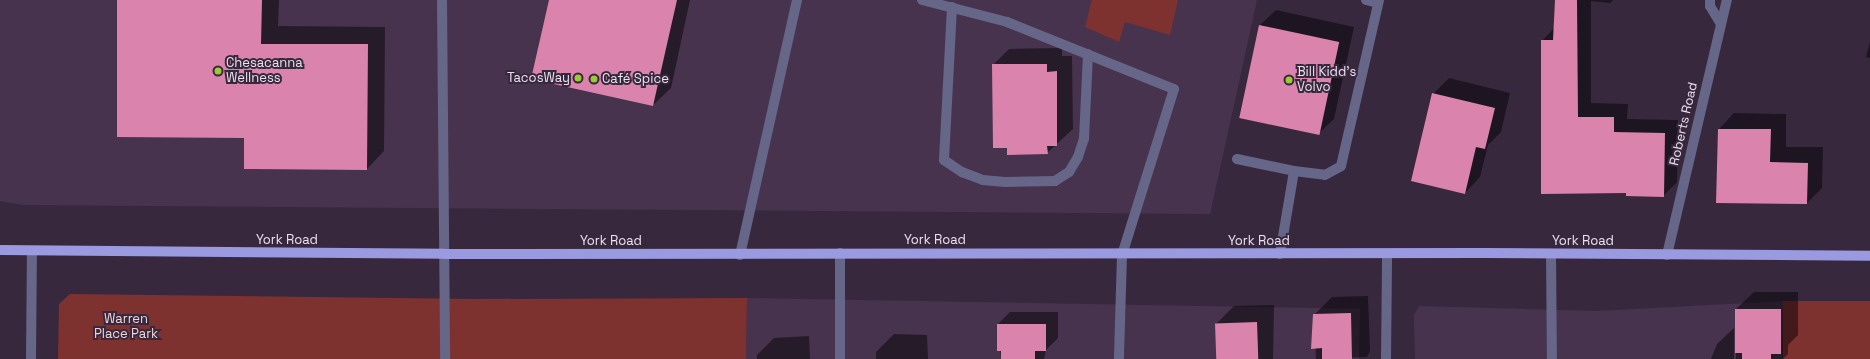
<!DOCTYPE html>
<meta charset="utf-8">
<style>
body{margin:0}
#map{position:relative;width:1870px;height:359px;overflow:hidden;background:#38283e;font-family:"Space Grotesk",sans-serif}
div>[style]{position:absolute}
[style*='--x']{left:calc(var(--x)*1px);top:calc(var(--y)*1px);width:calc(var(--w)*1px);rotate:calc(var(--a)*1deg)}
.built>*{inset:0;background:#47334e;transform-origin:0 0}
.green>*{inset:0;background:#7e3230;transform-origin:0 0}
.shadow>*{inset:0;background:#0007}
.building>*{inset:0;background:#da83ac;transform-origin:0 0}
.lane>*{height:10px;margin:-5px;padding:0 5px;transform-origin:5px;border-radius:5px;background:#656688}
.street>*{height:10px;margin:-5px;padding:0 5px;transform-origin:5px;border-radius:5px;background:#656688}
.primary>*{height:10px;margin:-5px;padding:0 5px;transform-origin:5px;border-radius:5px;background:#9a9ae0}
.dots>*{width:11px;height:11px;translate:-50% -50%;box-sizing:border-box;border:2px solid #38283e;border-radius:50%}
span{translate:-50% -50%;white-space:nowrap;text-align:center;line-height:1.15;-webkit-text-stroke:4px #38283e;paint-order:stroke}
.poi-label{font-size:13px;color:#ebe1ef}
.left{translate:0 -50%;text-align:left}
.right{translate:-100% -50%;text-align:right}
.street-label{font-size:13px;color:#ebe1ef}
.park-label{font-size:13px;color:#f0d5d3}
</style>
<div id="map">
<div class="built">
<i style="clip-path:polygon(0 0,1257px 0,1210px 214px,24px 205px,0 201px)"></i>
<i style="left:747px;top:298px;width:613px;height:61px;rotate:1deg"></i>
<i style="clip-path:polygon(1783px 301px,1782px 359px,1415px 359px,1414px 315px,1419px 306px,1598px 311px)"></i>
</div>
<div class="green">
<i style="clip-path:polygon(1092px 0,1178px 0,1170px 35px,1125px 22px,1119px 42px,1085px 27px)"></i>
<i style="clip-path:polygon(70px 294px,475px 299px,747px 298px,746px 359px,58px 359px,59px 304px)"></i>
<i style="left:1783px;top:301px;width:87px;height:58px"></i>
</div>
<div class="shadow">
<i style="clip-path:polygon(118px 0,279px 0,278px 26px,385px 27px,384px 151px,367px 169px,245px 137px)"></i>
<i style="clip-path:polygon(550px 0,690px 0,671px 88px,653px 105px)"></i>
<i style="clip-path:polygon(1556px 0,1613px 0,1610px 3px,1591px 1px,1591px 103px,1628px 104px,1627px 119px,1678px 120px,1677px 182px,1663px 196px,1627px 192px,1542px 193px,1542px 41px,1554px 28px)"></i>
<i style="clip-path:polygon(1276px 10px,1354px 27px,1334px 119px,1318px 134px,1240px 117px,1260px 25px)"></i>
<i style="clip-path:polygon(1870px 42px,1870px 58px,1866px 57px)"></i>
<i style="clip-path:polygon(1062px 48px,1062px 56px,1072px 56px,1073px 129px,1047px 153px,993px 65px,1009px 49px)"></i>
<i style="clip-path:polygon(1449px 78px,1510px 93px,1501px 132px,1488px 145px,1480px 177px,1465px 193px,1433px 94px)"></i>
<i style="clip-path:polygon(1734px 113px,1786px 114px,1786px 147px,1823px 147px,1822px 188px,1807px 203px,1719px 129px)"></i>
<i style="clip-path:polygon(1754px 292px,1798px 292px,1798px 335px,1788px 345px,1788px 354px,1783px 359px,1736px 359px,1736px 309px)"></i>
<i style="clip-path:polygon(1368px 296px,1370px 351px,1367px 357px,1316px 359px,1314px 315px,1332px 297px)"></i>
<i style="clip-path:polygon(1274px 305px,1273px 359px,1217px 359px,1216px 324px,1234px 306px)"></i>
<i style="clip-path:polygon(1010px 312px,1058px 312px,1058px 338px,1046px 350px,1044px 359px,1001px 359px,998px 324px)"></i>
<i style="clip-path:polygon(1734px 328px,1734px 359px,1711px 359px,1717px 344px)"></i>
<i style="clip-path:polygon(894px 334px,927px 335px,928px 359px,876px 359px,876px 352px)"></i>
<i style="clip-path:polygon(809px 336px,810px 359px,757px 359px,757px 355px,774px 338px)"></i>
</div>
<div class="building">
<i style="clip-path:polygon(117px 0,262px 0,261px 44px,368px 44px,367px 170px,244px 169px,244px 138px,117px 137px)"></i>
<i style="clip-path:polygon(549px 0,677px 0,653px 106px,531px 79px)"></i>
<i style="clip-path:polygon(1555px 0,1577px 0,1578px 117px,1614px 117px,1614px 132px,1665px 133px,1664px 197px,1626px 196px,1626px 193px,1541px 194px,1541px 40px,1553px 40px)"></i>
<i style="left:1259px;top:25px;width:82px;height:95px;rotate:12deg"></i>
<i style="clip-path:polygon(992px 64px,1047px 64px,1047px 72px,1057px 71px,1057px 146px,1047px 146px,1048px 154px,1007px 155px,1007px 148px,993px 148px)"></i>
<i style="clip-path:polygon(1432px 93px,1495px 108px,1485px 149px,1476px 147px,1465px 194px,1411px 181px)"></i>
<i style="clip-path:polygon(1718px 129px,1771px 129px,1770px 162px,1808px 163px,1807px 204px,1716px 203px)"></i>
<i style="clip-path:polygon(1735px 309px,1781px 309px,1781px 354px,1771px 354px,1771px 359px,1742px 359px,1742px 353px,1735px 353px)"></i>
<i style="clip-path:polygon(1351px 313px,1352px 359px,1322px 359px,1322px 348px,1311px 349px,1313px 314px)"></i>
<i style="left:1257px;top:322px;width:37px;height:42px;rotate:88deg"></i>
<i style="clip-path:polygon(997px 324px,1046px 324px,1046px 351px,1035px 351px,1035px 359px,1001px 359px,1001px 351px,997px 351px)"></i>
</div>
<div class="lane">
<i style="--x:442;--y:0;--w:359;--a:89.5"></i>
<i style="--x:922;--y:0;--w:88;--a:14.5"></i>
<i style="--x:1007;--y:22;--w:180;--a:21.9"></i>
<i style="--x:1174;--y:89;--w:174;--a:107.4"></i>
<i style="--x:1122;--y:255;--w:104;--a:91.7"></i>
<i style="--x:1366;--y:0;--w:12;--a:14"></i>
<i style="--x:1710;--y:0;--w:6;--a:90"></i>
<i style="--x:1710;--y:6;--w:21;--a:59"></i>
<i style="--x:952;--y:7;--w:153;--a:93"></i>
<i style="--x:944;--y:160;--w:22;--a:34"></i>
<i style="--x:962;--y:172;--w:22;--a:21"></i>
<i style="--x:983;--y:180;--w:22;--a:5"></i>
<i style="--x:1005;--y:182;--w:50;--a:-1.1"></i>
<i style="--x:1055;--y:181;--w:17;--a:-33"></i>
<i style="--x:1069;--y:172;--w:17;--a:-59"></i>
<i style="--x:1078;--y:157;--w:19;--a:-72"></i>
<i style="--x:1084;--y:139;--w:85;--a:-87.3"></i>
<i style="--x:1237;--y:159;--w:58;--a:11.9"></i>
<i style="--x:1280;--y:254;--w:84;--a:-80.4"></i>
<i style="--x:1294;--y:171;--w:31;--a:7"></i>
<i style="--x:1325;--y:175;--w:18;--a:-29"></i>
<i style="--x:1341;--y:166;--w:170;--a:-77.1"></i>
<i style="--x:1551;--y:254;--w:105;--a:89.5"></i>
<i style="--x:740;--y:255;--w:261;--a:-77.4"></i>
</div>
<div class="street">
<i style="--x:1667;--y:255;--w:262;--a:-76.8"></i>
<i style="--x:31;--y:359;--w:108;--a:-89.5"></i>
<i style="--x:840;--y:359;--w:106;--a:-90"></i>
<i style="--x:1386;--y:359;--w:104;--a:-89.4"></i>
</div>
<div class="primary">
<i style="--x:0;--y:250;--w:444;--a:0.5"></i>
<i style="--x:444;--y:254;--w:1041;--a:-0.06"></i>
<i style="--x:1485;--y:253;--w:385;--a:0.4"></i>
</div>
<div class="dots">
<i style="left:218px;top:71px;background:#9cca32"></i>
<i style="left:578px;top:78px;background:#9cca32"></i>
<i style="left:594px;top:79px;background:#9cca32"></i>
<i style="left:1289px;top:80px;background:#9cca32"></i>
</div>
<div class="poi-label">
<span class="left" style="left:226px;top:71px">Chesacanna<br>Wellness</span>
<span class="left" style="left:1297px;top:80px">Bill Kidd's<br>Volvo</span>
<span class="right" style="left:570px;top:78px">TacosWay</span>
<span class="left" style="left:602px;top:79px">Café Spice</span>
</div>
<div class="street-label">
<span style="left:1684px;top:124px;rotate:-77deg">Roberts Road</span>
<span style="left:287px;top:240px">York Road</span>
<span style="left:935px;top:240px">York Road</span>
<span style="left:611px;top:241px">York Road</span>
<span style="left:1259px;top:241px">York Road</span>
<span style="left:1583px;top:241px">York Road</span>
</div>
<div class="park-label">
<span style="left:126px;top:327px">Warren<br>Place Park</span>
</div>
</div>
